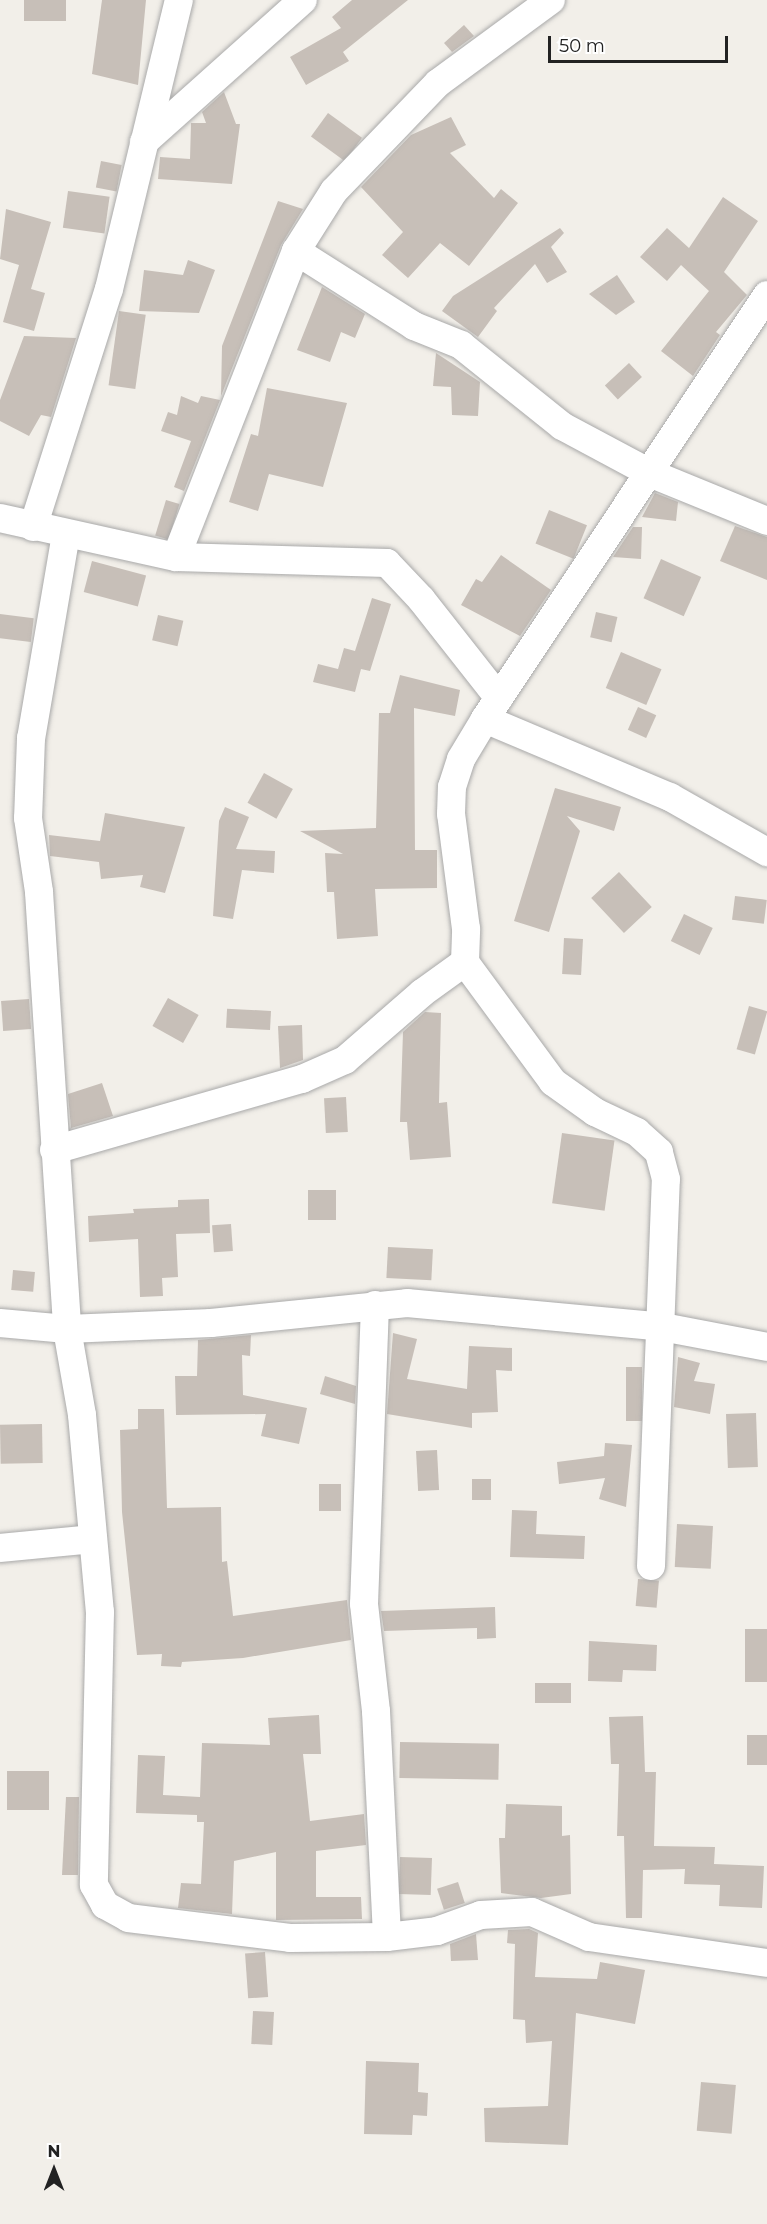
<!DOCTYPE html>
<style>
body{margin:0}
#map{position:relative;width:767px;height:2224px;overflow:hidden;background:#f2efe9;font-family:Montserrat,sans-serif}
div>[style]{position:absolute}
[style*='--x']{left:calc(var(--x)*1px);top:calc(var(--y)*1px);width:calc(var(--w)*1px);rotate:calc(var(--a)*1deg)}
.building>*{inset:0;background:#c7bfb8;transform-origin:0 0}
.roads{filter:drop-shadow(0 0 2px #a9a9a9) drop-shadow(0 0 2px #a9a9a9)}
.minor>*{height:28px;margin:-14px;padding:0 14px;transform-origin:14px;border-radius:14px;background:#fff}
span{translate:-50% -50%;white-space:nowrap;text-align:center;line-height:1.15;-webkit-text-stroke:6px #fff;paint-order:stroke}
.north{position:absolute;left:24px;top:2140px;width:60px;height:60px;-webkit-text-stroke:4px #fff;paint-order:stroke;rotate:0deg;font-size:16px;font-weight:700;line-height:24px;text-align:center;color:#222}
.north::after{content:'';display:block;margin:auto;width:21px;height:27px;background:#222;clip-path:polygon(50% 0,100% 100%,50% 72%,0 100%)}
.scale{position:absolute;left:548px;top:36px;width:180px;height:27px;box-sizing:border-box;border:3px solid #222;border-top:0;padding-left:8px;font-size:18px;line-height:21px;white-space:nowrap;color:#222;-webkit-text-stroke:4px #fff;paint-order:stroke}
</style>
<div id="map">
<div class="building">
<i style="left:24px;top:0;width:42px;height:21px"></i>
<i style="clip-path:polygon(102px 0,146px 0,138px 85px,92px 74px)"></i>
<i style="clip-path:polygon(352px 0,408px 0,343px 52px,349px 61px,306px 85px,290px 57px,341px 28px,332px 17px)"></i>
<i style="clip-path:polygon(464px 25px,474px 36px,452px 52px,444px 43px)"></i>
<i style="clip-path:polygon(224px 92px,236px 124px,240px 124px,232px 184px,158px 179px,160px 157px,190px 159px,191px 123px,206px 123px,202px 112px)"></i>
<i style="left:328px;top:113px;width:42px;height:29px;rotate:36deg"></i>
<i style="clip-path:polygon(451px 117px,466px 145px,450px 153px,494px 198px,501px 189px,518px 203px,469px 266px,440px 243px,408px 278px,382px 255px,403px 232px,361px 187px,411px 135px)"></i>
<i style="left:101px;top:161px;width:21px;height:27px;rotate:11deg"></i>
<i style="left:68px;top:191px;width:42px;height:37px;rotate:8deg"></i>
<i style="clip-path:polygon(723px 197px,758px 221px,724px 272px,747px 295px,716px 332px,720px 335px,693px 376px,661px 351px,709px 291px,681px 265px,667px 281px,640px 257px,667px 228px,689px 248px)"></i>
<i style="clip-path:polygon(278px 201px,303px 209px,281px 245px,221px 396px,222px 346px)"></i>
<i style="clip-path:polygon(6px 209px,51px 222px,31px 289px,45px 293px,34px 331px,3px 322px,19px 265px,0 259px)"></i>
<i style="clip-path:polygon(560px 228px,564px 233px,551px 247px,567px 272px,547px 283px,535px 264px,494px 308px,497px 311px,478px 337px,442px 311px,453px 296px)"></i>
<i style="clip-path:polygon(188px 260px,215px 270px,199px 313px,139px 311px,144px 270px,183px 275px)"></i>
<i style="clip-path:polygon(617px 275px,635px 302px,616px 315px,589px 294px)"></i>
<i style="clip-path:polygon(322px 287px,365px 314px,355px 338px,341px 332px,330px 362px,297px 350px)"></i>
<i style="left:119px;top:311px;width:27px;height:75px;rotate:8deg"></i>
<i style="clip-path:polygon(24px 336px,76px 338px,51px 417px,41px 415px,29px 436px,0 421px,0 400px)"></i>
<i style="clip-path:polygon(436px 353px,480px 382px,478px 416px,452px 415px,451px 387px,433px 386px)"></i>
<i style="left:629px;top:363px;width:19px;height:33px;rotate:47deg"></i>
<i style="clip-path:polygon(267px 388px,347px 403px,323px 487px,269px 474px,258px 511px,229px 502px,251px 434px,258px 436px)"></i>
<i style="clip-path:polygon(181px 396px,198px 403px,201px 396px,220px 400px,184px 491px,174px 487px,191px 441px,161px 431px,168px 412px,177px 415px)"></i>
<i style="clip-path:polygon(655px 493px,678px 502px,676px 521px,642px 517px)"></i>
<i style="left:166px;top:500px;width:14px;height:37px;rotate:17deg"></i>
<i style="left:549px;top:510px;width:41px;height:36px;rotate:22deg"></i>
<i style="clip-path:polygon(735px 526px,767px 537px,767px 580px,720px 561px)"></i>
<i style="clip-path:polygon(633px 527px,642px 527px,641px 559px,613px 557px)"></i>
<i style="clip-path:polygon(501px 555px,551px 590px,520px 636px,461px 605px,476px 579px,482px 582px)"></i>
<i style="left:661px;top:559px;width:44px;height:43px;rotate:24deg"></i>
<i style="left:92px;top:561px;width:56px;height:32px;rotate:15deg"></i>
<i style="clip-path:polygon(372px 598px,391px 604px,370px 671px,361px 669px,355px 692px,313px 682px,318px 664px,338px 669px,344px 648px,355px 651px)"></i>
<i style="left:596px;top:612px;width:22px;height:26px;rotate:13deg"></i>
<i style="left:0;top:614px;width:34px;height:24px;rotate:7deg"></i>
<i style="left:158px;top:615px;width:26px;height:26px;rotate:13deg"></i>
<i style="left:621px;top:652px;width:44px;height:39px;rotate:23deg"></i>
<i style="clip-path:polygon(400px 675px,460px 690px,455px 716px,414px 708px,415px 850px,437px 850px,437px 888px,375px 889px,378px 936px,337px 939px,334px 892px,327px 892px,325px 853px,343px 854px,300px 831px,376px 828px,379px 713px,390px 713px)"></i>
<i style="left:638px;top:707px;width:20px;height:25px;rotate:24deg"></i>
<i style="left:264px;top:773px;width:33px;height:34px;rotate:29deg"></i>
<i style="clip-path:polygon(555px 788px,621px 807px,614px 831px,567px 816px,580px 831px,549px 932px,514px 921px)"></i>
<i style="clip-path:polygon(225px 807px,249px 817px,236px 849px,275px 851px,274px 873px,242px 870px,233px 919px,213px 916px,219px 821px)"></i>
<i style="clip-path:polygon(105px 813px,185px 827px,165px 893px,140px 887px,143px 875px,101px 879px,99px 862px,50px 856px,49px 835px,100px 841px)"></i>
<i style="left:619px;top:872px;width:48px;height:38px;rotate:47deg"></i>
<i style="left:735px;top:896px;width:32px;height:24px;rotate:7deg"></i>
<i style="left:684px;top:914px;width:32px;height:30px;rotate:26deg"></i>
<i style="left:564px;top:938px;width:19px;height:36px;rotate:3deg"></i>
<i style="left:168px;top:998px;width:35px;height:32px;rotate:29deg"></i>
<i style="left:29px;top:999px;width:30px;height:28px;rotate:86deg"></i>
<i style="left:749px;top:1006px;width:19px;height:45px;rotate:16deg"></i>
<i style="left:271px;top:1011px;width:19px;height:44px;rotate:93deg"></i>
<i style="clip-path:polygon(425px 1012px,441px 1013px,439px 1103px,447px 1102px,451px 1157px,410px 1160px,407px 1122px,400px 1122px,403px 1032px)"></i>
<i style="clip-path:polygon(302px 1025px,303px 1060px,280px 1068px,278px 1026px)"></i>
<i style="clip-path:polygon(102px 1083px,113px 1116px,71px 1128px,68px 1094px)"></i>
<i style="left:346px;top:1097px;width:35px;height:22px;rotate:87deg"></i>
<i style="left:562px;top:1133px;width:53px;height:71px;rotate:8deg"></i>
<i style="left:308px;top:1190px;width:28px;height:30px"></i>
<i style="clip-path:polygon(209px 1199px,210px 1233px,176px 1234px,178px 1277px,162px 1278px,163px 1296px,140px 1297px,138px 1239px,89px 1242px,88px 1216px,134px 1213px,133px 1209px,178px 1207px,178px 1200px)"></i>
<i style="left:231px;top:1224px;width:27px;height:19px;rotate:86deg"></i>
<i style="left:388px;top:1247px;width:45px;height:31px;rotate:3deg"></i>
<i style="left:13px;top:1270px;width:22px;height:20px;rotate:5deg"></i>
<i style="clip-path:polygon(393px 1333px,417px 1339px,407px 1379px,467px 1389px,469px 1346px,512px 1348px,512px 1371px,496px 1370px,498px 1412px,472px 1413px,472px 1428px,387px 1414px)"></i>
<i style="clip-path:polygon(251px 1335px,250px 1356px,242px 1355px,243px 1395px,307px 1408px,299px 1444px,261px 1436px,266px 1414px,176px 1415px,175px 1376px,197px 1376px,198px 1340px)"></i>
<i style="clip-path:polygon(678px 1357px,700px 1363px,694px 1381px,715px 1384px,710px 1414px,674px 1407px)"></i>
<i style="left:626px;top:1367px;width:16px;height:54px"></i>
<i style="clip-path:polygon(325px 1376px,356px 1386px,355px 1404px,320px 1394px)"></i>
<i style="clip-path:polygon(138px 1409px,164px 1409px,167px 1508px,221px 1507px,222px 1562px,227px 1561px,233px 1616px,347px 1600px,351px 1640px,243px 1658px,182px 1662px,181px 1667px,161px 1666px,162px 1654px,137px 1655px,122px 1512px,120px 1430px,138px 1429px)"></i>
<i style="left:756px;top:1413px;width:54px;height:30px;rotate:88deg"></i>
<i style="left:42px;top:1424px;width:39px;height:42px;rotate:89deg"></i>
<i style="clip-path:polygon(605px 1443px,632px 1445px,626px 1507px,599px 1499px,605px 1478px,559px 1484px,557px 1462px,604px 1456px)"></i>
<i style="left:437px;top:1450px;width:40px;height:21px;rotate:87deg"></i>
<i style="left:472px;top:1479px;width:19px;height:21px"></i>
<i style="left:319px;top:1484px;width:22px;height:27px"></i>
<i style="clip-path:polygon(512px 1510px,537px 1511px,536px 1534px,585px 1536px,584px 1559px,510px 1557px)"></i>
<i style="left:677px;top:1524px;width:36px;height:43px;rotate:3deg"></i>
<i style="left:638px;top:1579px;width:21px;height:27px;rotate:5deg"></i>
<i style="clip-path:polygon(495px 1607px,496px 1638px,477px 1639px,477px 1628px,384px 1631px,381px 1611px)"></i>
<i style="left:767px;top:1629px;width:53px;height:22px;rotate:90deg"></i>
<i style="clip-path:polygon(589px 1641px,657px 1645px,656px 1671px,623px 1670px,622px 1682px,588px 1681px)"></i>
<i style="left:535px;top:1683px;width:36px;height:20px"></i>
<i style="clip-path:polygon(319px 1715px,321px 1754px,303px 1754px,310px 1821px,364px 1814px,366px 1845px,316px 1851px,316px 1897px,361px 1897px,362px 1919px,276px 1920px,276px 1852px,234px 1861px,232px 1914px,178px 1908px,181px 1883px,201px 1884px,204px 1822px,197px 1822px,197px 1815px,136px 1813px,138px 1755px,165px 1756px,163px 1795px,200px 1797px,202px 1743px,270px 1745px,268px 1718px)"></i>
<i style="clip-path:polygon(643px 1716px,645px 1772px,656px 1772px,654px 1846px,715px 1847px,714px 1864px,764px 1866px,762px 1908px,719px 1906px,720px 1885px,684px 1884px,685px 1869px,643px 1870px,642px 1918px,626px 1918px,624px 1836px,617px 1836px,619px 1764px,611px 1764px,609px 1717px)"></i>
<i style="left:767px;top:1735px;width:30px;height:20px;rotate:90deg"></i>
<i style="left:400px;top:1742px;width:99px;height:36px;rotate:1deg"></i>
<i style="left:7px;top:1771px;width:42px;height:39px"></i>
<i style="clip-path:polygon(66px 1797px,79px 1797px,78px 1875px,62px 1875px)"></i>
<i style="clip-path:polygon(506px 1804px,562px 1806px,562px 1836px,570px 1835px,571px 1894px,541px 1898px,501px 1893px,499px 1838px,505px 1838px)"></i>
<i style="left:400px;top:1857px;width:32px;height:37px;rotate:2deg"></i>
<i style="left:458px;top:1882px;width:22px;height:22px;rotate:72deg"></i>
<i style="clip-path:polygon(529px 1929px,538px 1933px,535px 1977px,597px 1979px,600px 1962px,645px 1970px,635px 2024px,576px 2013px,568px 2145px,485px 2142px,484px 2108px,548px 2106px,552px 2041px,526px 2043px,525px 2020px,513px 2019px,515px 1944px,507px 1943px,508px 1930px)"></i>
<i style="clip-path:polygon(476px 1934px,478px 1960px,451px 1961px,450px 1944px)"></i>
<i style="left:265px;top:1952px;width:45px;height:20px;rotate:86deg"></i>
<i style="left:253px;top:2011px;width:21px;height:33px;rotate:3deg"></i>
<i style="clip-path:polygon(366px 2061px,419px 2063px,418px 2092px,428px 2093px,427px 2116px,413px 2115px,412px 2135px,364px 2134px)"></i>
<i style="left:701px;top:2082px;width:35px;height:49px;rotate:5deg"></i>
</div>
<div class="roads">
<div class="minor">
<i style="--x:144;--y:142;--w:213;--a:-41.8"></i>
<i style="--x:296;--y:251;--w:140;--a:32.4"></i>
<i style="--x:414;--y:326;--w:51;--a:22"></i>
<i style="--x:461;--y:345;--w:129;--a:38.7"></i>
<i style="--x:562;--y:426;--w:102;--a:28.1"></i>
<i style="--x:652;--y:474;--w:124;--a:22.2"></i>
<i style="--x:0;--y:518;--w:180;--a:12.5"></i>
<i style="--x:176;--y:557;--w:211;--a:1.6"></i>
<i style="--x:387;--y:563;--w:50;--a:46.6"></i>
<i style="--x:421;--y:599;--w:126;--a:51.8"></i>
<i style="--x:33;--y:527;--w:250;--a:-72.3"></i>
<i style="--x:109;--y:289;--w:297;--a:-76.4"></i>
<i style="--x:66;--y:534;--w:207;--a:99.7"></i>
<i style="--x:31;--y:738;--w:80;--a:92.1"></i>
<i style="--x:28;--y:818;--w:75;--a:81.5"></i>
<i style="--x:39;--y:892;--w:438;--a:86.3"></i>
<i style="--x:67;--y:1329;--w:87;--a:80.1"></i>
<i style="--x:82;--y:1415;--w:198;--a:84.8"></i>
<i style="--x:100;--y:1612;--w:273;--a:91.3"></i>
<i style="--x:94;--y:1885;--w:23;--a:61"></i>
<i style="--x:105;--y:1905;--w:26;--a:29"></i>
<i style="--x:128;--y:1918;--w:163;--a:7"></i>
<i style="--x:290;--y:1938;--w:97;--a:-0.6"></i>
<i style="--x:387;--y:1937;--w:50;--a:-6.8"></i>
<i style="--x:437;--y:1931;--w:47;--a:-20"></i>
<i style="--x:481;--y:1915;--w:51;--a:-3.4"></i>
<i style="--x:532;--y:1912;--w:62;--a:23.7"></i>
<i style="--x:589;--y:1937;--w:180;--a:8.3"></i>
<i style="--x:176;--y:557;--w:329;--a:-68.6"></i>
<i style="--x:296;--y:251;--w:71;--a:-57.7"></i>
<i style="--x:334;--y:191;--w:150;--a:-46.1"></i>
<i style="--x:438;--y:83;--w:140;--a:-36.3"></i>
<i style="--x:485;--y:719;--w:201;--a:22.9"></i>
<i style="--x:670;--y:797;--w:112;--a:29.6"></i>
<i style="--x:54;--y:1150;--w:258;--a:-16"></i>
<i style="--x:302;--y:1079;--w:47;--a:-23.8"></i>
<i style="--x:345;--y:1060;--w:102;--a:-41"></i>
<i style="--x:422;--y:993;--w:53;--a:-35.8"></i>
<i style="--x:375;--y:1305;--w:299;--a:92.1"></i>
<i style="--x:364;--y:1604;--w:108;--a:83.6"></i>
<i style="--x:376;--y:1711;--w:226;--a:87.2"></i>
<i style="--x:0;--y:1323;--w:67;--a:5.1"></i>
<i style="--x:67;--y:1329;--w:144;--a:-2.4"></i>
<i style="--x:211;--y:1323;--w:197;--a:-5.8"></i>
<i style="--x:407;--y:1303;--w:251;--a:5.3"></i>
<i style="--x:657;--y:1326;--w:112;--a:10.8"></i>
<i style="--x:0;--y:1548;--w:93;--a:-5.5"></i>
<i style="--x:651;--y:1566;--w:387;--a:-87.8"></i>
<i style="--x:666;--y:1179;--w:28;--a:-105"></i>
<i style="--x:659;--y:1152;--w:30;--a:-138"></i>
<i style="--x:637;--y:1132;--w:47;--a:-154.5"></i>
<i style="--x:595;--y:1112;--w:52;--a:-144.5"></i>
<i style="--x:553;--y:1082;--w:149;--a:-126.3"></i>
<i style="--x:465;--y:962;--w:33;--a:-88"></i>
<i style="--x:466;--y:929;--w:116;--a:-97.4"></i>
<i style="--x:451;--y:814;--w:27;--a:-88"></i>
<i style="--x:452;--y:787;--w:29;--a:-72"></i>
<i style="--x:461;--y:759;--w:47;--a:-59"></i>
<i style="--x:485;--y:719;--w:509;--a:-56.37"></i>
</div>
</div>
<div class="north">N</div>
<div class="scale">50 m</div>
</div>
